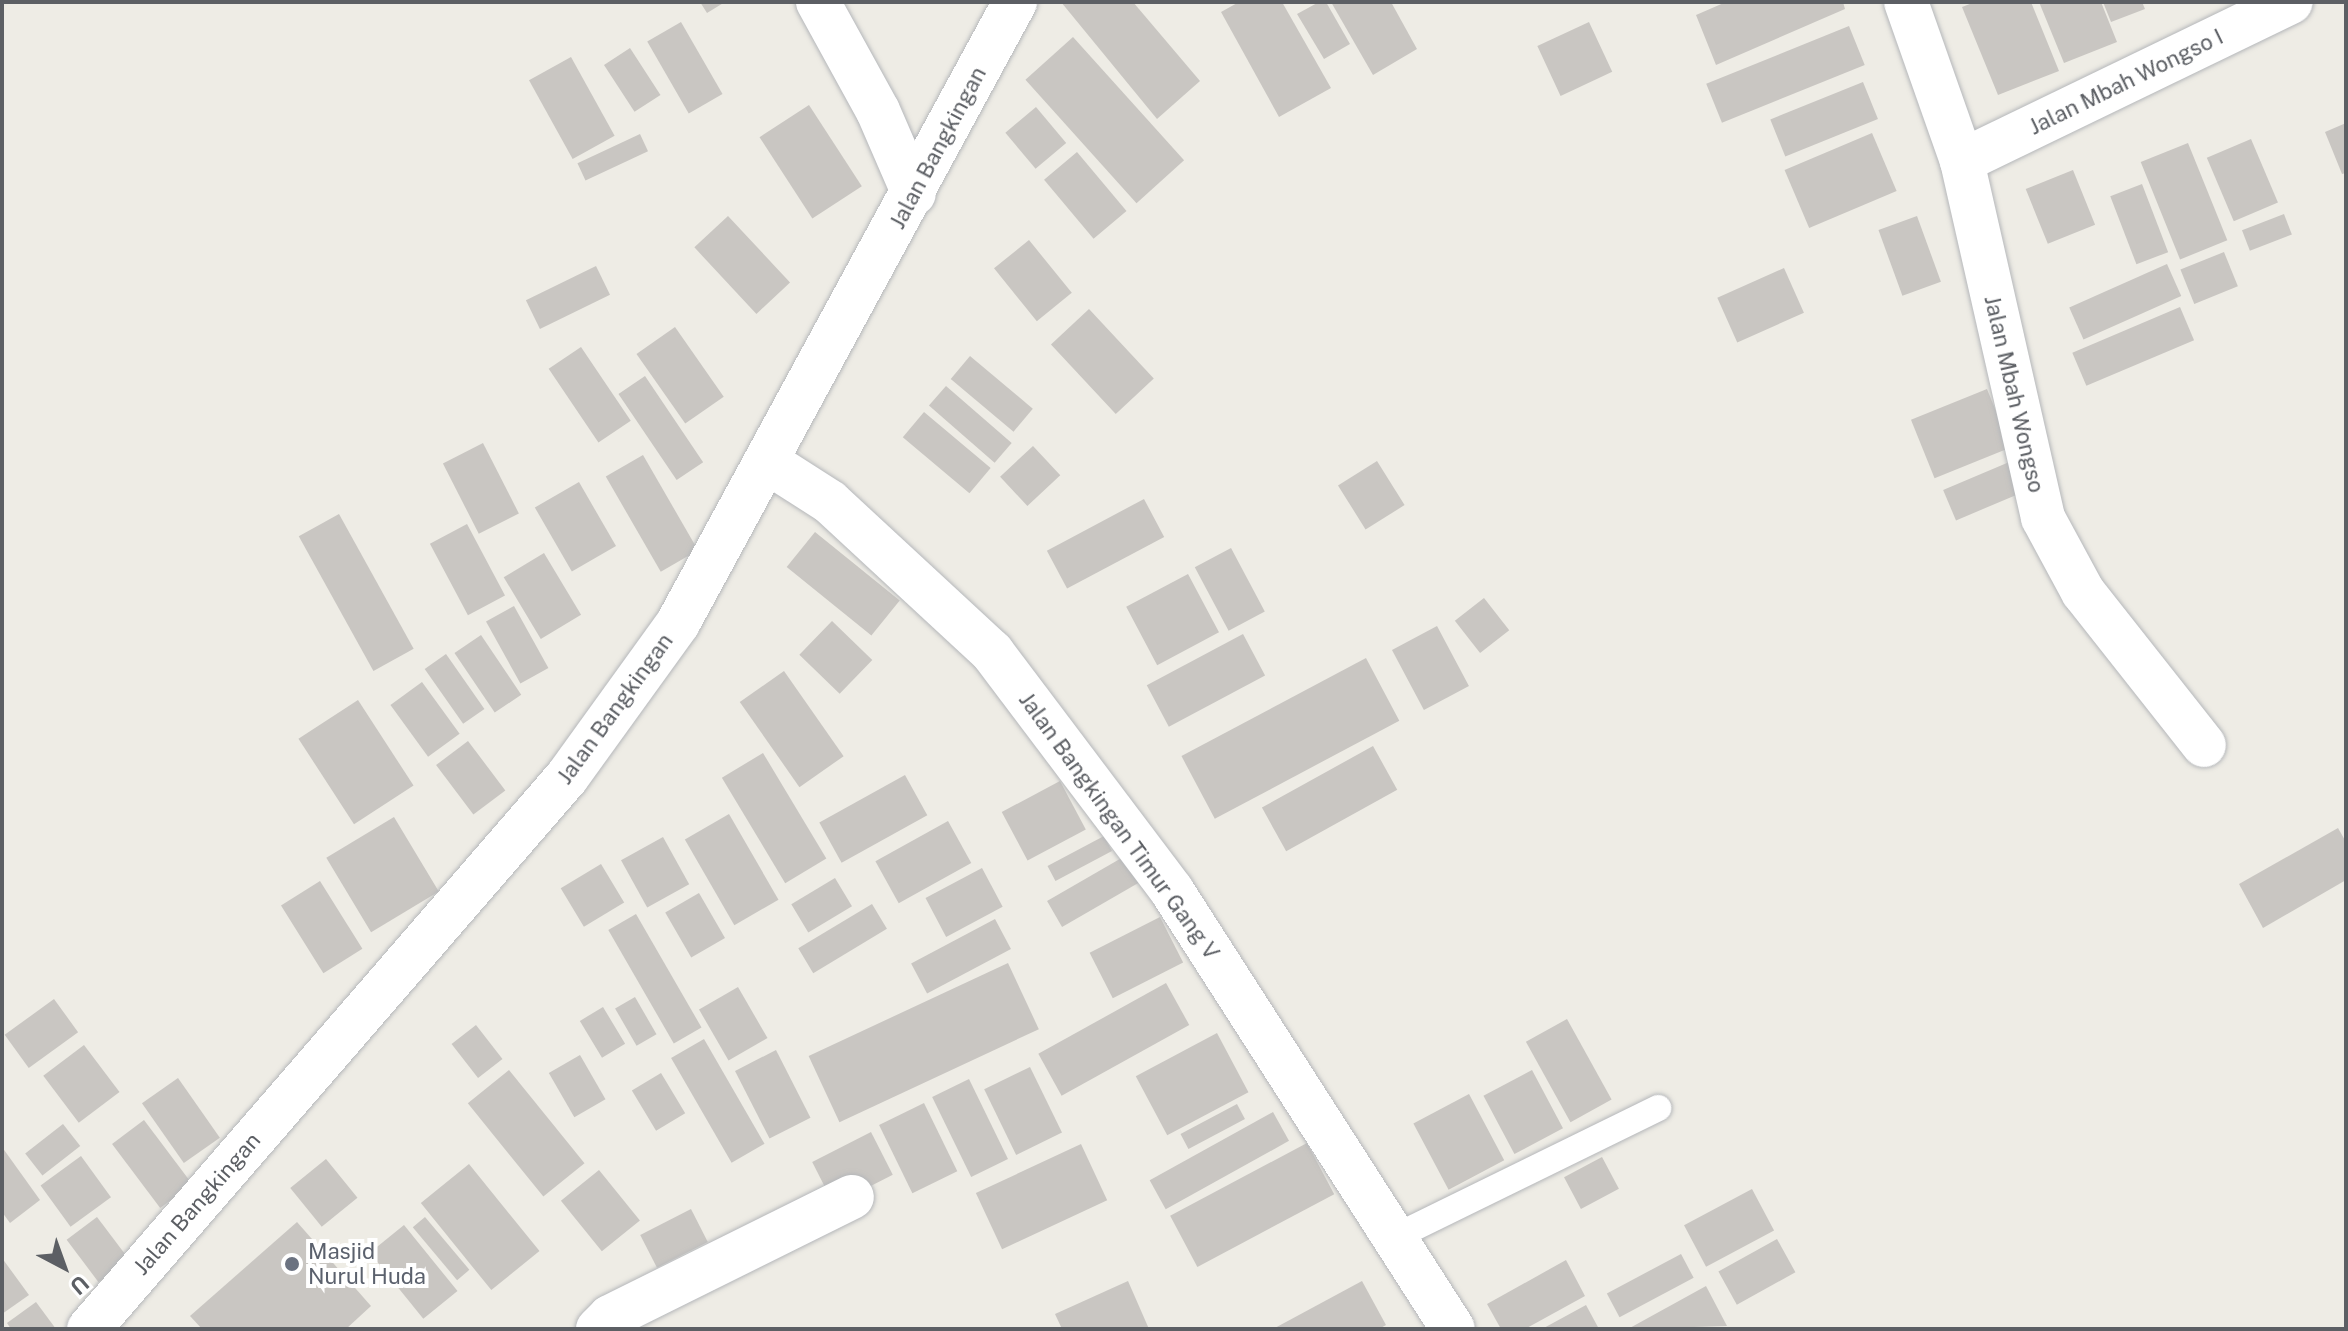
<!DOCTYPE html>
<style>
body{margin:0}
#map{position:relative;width:2348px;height:1331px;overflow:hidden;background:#eeece5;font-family:"Public Sans",sans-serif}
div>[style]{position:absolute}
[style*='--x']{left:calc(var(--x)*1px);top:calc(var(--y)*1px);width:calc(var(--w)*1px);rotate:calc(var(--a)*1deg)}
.building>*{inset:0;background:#c9c6c2;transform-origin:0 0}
.roads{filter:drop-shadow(0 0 2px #b5b7ba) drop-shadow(0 0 2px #b5b7ba)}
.lane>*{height:26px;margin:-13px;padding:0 13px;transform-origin:13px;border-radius:13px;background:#fff}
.street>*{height:44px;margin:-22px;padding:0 22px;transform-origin:22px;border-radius:22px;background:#fff}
.secondary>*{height:44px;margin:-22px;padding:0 22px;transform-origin:22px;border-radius:22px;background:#fff}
.dots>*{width:22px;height:22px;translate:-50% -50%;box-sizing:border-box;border:4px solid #fff;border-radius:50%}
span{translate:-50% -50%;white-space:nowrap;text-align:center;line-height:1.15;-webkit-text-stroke:8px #fff;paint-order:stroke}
.street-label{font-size:22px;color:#5c5f64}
.worship-label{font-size:22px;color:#5b616d}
.left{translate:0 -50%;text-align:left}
.frame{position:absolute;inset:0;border:4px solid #5c5f64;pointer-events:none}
.north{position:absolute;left:24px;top:1227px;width:80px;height:80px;-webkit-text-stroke:6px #fff;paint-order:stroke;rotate:139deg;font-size:22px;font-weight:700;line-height:32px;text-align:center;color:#5c5f64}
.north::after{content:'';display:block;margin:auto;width:28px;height:36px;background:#5c5f64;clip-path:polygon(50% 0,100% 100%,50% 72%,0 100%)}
</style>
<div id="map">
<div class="building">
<i style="clip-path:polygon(700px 2px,725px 2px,707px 13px)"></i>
<i style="clip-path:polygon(1061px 2px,1133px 2px,1200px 81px,1157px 119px)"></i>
<i style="clip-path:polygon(1239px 2px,1282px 2px,1331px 88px,1279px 117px,1221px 12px)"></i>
<i style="clip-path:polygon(1319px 2px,1326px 2px,1350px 44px,1324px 59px,1297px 14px)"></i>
<i style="clip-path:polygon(1331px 2px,1391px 2px,1417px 49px,1373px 75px)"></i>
<i style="clip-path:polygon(1726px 2px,1843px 2px,1845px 9px,1716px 65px,1696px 15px)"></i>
<i style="clip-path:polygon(1975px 2px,2031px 2px,2059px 71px,1998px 95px,1962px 7px)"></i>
<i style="clip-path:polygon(2039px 2px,2101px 2px,2117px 42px,2064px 63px)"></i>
<i style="clip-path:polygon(2103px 2px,2142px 2px,2145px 9px,2111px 22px)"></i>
<i style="left:681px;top:22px;width:83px;height:39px;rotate:60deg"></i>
<i style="left:1589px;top:22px;width:55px;height:57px;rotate:65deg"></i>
<i style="left:1849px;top:26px;width:42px;height:154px;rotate:68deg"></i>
<i style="left:1073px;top:37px;width:166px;height:64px;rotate:48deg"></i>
<i style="left:630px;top:48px;width:56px;height:31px;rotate:57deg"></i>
<i style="left:571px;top:57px;width:90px;height:48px;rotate:61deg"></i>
<i style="left:1863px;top:82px;width:40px;height:100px;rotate:68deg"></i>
<i style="left:809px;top:105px;width:97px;height:59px;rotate:57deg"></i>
<i style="left:1036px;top:107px;width:47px;height:40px;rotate:50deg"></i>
<i style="clip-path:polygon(2346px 123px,2346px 173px,2342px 174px,2325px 132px)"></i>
<i style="left:1872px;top:133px;width:63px;height:95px;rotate:67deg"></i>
<i style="left:640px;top:134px;width:19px;height:69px;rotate:65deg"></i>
<i style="left:2251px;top:139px;width:69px;height:48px;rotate:67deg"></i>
<i style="left:2188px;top:143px;width:105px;height:51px;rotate:68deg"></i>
<i style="left:1077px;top:152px;width:77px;height:43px;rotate:50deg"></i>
<i style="left:2073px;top:170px;width:59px;height:51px;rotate:68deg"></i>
<i style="left:2142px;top:184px;width:73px;height:34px;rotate:69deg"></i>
<i style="left:2284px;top:214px;width:22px;height:45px;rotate:69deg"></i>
<i style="left:728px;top:216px;width:91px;height:46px;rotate:47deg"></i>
<i style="left:1917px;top:216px;width:70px;height:41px;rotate:70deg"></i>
<i style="left:1029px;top:240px;width:68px;height:45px;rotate:51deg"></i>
<i style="left:2224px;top:252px;width:37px;height:47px;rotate:68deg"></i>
<i style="left:2167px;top:264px;width:35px;height:107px;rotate:66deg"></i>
<i style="left:596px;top:266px;width:32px;height:78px;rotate:64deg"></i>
<i style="left:1784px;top:268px;width:49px;height:73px;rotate:66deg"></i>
<i style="left:2180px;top:307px;width:36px;height:117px;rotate:67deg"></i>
<i style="left:1089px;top:309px;width:95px;height:52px;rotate:47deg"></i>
<i style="left:675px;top:327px;width:85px;height:47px;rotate:55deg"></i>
<i style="left:581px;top:347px;width:89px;height:39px;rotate:56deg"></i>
<i style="left:970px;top:356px;width:82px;height:30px;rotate:40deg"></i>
<i style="left:645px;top:376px;width:104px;height:32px;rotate:56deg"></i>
<i style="left:946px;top:386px;width:87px;height:26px;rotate:41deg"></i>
<i style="left:1987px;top:389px;width:63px;height:82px;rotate:68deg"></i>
<i style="left:924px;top:412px;width:87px;height:33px;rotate:40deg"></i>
<i style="left:483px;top:443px;width:79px;height:45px;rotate:63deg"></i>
<i style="left:1033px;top:446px;width:40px;height:45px;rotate:47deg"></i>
<i style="left:643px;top:455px;width:110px;height:43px;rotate:60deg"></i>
<i style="left:2014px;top:460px;width:33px;height:77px;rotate:67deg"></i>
<i style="left:1377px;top:461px;width:52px;height:46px;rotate:58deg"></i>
<i style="left:579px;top:482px;width:74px;height:51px;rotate:60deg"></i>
<i style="left:1144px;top:499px;width:43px;height:110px;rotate:62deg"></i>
<i style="left:339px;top:514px;width:154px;height:46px;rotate:61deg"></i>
<i style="left:467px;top:524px;width:81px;height:42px;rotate:62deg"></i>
<i style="left:815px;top:532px;width:109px;height:45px;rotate:39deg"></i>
<i style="left:1231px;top:548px;width:72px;height:41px;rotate:62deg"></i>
<i style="left:544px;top:553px;width:72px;height:47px;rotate:59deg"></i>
<i style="left:1188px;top:574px;width:66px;height:70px;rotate:62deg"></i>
<i style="left:1484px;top:598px;width:41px;height:37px;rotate:52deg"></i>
<i style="left:514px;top:606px;width:71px;height:32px;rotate:61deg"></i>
<i style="left:832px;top:621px;width:56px;height:47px;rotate:44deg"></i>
<i style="left:1437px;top:626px;width:68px;height:51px;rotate:62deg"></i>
<i style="left:1243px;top:634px;width:47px;height:109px;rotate:62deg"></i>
<i style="left:481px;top:635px;width:72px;height:32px;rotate:56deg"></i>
<i style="left:446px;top:654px;width:67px;height:26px;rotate:55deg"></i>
<i style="left:1366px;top:658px;width:71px;height:209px;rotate:62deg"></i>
<i style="left:784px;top:671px;width:104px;height:54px;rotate:55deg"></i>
<i style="left:422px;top:682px;width:64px;height:39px;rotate:54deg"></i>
<i style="left:358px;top:700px;width:102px;height:71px;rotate:57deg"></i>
<i style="left:468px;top:741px;width:62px;height:40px;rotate:53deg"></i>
<i style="left:1373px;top:746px;width:50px;height:127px;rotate:61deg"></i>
<i style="left:763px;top:753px;width:123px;height:48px;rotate:59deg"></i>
<i style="left:905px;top:775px;width:46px;height:98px;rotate:61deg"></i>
<i style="left:1060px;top:781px;width:55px;height:66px;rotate:62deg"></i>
<i style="left:729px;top:814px;width:99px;height:51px;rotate:60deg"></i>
<i style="left:394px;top:817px;width:87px;height:79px;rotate:59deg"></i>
<i style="left:948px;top:821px;width:48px;height:83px;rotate:61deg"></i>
<i style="clip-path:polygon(2338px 828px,2346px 842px,2346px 880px,2263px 928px,2239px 884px)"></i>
<i style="left:1104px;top:836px;width:17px;height:64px;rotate:62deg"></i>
<i style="left:663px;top:837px;width:54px;height:48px;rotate:61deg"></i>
<i style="left:1125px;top:856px;width:30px;height:90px;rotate:60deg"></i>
<i style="left:601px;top:864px;width:45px;height:47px;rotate:59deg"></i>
<i style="left:982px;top:868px;width:44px;height:64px;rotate:62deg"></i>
<i style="left:835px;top:878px;width:33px;height:51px;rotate:59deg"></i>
<i style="left:320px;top:881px;width:80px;height:46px;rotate:58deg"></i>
<i style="left:699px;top:893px;width:52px;height:39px;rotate:60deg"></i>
<i style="left:872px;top:904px;width:29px;height:86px;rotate:59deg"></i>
<i style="left:636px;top:914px;width:131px;height:32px;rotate:60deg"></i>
<i style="left:1160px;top:917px;width:51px;height:79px;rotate:63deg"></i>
<i style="left:995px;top:919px;width:34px;height:95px;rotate:62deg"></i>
<i style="left:1008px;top:963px;width:73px;height:220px;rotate:65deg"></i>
<i style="left:1166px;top:983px;width:48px;height:146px;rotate:61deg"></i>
<i style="left:738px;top:987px;width:59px;height:45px;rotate:60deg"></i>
<i style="left:635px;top:997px;width:43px;height:23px;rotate:60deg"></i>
<i style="left:54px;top:999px;width:41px;height:61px;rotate:54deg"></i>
<i style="left:603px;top:1007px;width:43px;height:27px;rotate:59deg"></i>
<i style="left:1567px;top:1019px;width:92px;height:47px;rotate:61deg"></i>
<i style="left:476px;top:1025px;width:43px;height:31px;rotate:52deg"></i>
<i style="left:1217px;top:1033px;width:67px;height:92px;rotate:62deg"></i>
<i style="left:704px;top:1039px;width:121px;height:38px;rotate:60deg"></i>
<i style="left:84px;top:1045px;width:59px;height:51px;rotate:53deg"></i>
<i style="left:776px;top:1050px;width:76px;height:46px;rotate:63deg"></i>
<i style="left:580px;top:1055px;width:51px;height:36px;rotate:60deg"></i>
<i style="left:1030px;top:1067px;width:73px;height:51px;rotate:64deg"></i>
<i style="left:509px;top:1070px;width:120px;height:53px;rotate:51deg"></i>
<i style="left:1532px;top:1070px;width:66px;height:55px;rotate:62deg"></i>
<i style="left:661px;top:1073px;width:47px;height:34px;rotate:59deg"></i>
<i style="left:178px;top:1078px;width:73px;height:44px;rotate:55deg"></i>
<i style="left:969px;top:1079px;width:89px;height:41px;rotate:64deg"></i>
<i style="left:1469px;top:1094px;width:75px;height:63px;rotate:62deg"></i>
<i style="left:924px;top:1103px;width:76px;height:50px;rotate:64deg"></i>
<i style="left:1237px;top:1104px;width:17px;height:64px;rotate:62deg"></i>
<i style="left:1273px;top:1112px;width:33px;height:141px;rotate:61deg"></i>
<i style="left:144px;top:1120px;width:80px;height:40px;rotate:53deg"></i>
<i style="left:63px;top:1124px;width:28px;height:48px;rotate:52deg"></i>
<i style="left:871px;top:1132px;width:48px;height:66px;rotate:63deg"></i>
<i style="left:1307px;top:1143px;width:58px;height:155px;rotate:62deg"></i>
<i style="left:1081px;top:1144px;width:62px;height:116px;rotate:65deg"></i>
<i style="clip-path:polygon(2px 1147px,40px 1200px,10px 1223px,2px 1212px)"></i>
<i style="left:81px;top:1156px;width:51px;height:50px;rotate:54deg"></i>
<i style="left:1602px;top:1157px;width:36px;height:43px;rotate:62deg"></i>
<i style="left:326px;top:1159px;width:50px;height:46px;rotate:51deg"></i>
<i style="left:469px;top:1164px;width:112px;height:62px;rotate:51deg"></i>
<i style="left:599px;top:1170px;width:65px;height:49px;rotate:51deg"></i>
<i style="left:1752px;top:1189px;width:47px;height:77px;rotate:62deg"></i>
<i style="left:691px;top:1209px;width:37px;height:57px;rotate:63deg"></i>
<i style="left:97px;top:1217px;width:53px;height:38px;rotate:53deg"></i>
<i style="left:425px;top:1217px;width:69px;height:16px;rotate:50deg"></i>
<i style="clip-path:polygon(297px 1222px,371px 1306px,346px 1329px,202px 1329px,190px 1316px)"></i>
<i style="left:404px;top:1225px;width:85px;height:44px;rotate:51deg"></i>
<i style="left:1777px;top:1239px;width:38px;height:67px;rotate:61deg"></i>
<i style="left:1681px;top:1254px;width:27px;height:84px;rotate:62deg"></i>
<i style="clip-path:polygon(2px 1258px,29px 1295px,2px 1314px)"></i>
<i style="clip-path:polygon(1566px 1260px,1585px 1296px,1525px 1329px,1501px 1329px,1487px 1304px)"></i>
<i style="clip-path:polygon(1128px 1281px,1149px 1329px,1062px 1329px,1055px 1314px)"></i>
<i style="clip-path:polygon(1362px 1281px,1386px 1325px,1379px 1329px,1273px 1329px)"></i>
<i style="clip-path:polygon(1706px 1286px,1727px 1326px,1628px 1329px)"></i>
<i style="clip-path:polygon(36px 1302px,56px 1329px,11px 1329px,7px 1323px)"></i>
<i style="clip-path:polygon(1586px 1305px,1599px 1329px,1542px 1329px)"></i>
</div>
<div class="roads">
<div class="lane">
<i style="--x:1397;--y:1236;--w:291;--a:-26.1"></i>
</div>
<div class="street">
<i style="--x:818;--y:2;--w:124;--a:61.2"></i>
<i style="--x:878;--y:111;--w:90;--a:66.6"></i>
<i style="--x:1906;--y:2;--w:169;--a:70.6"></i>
<i style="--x:1962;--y:161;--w:366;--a:77.2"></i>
<i style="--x:2043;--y:518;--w:84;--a:61.6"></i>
<i style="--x:2083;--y:592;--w:195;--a:51.7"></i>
<i style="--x:1962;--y:161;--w:365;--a:-25.8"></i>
<i style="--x:769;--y:463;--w:72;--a:32.6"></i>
<i style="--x:830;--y:502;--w:221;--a:42.8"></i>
<i style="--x:992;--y:652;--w:299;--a:53"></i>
<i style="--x:1172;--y:891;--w:520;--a:57.32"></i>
<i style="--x:598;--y:1329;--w:17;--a:-45"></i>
<i style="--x:610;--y:1317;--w:270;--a:-26.4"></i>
</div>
<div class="secondary">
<i style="--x:89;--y:1329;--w:730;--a:-49.11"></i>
<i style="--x:567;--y:777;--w:190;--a:-54.2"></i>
<i style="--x:678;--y:623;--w:707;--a:-61.51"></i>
</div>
</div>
<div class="dots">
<i style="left:292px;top:1264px;background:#6b7280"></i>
</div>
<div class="street-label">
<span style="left:2126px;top:82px;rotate:-26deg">Jalan Mbah Wongso I</span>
<span style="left:938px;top:148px;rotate:-62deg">Jalan Bangkingan</span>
<span style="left:2014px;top:394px;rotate:77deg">Jalan Mbah Wongso</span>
<span style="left:615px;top:709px;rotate:-54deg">Jalan Bangkingan</span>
<span style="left:1119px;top:826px;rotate:54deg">Jalan Bangkingan Timur Gang V</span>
<span style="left:197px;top:1204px;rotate:-49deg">Jalan Bangkingan</span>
</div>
<div class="worship-label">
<span class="left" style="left:308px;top:1264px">Masjid<br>Nurul Huda</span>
</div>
<div class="frame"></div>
<div class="north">U</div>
</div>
